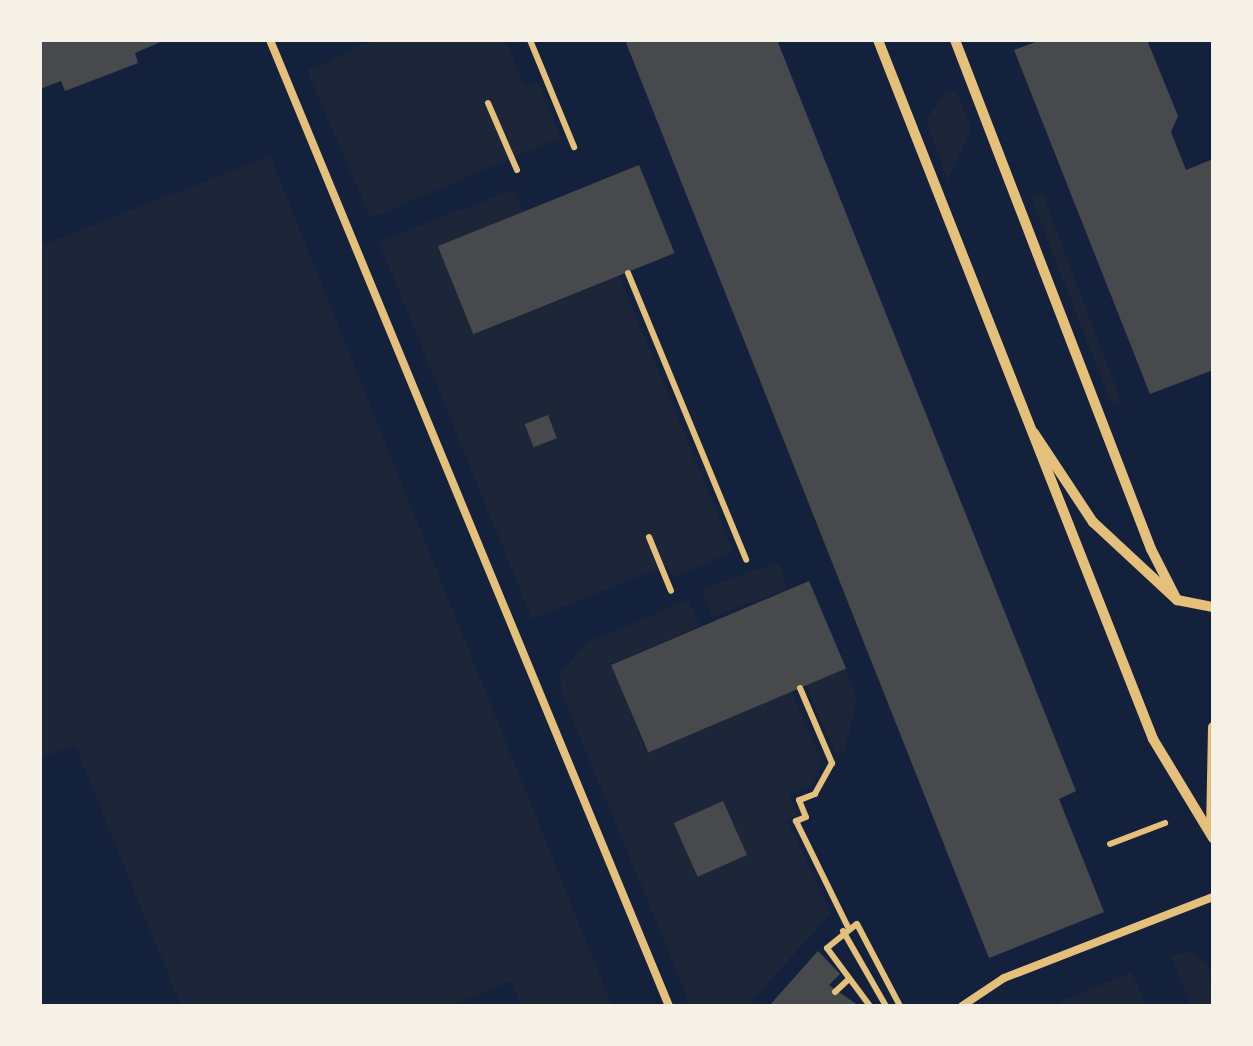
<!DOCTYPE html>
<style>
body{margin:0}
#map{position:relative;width:1253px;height:1046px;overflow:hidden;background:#14213d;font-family:Lora,serif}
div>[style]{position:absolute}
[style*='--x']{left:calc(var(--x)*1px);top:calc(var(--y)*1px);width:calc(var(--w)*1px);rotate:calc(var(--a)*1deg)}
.green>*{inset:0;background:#1d2539;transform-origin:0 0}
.building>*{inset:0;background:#48494c;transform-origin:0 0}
.path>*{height:6px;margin:-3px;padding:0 3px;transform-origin:3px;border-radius:3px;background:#e5c07b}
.service>*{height:8px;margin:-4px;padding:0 4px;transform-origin:4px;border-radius:4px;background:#e5c07b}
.minor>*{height:10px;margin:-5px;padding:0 5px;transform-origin:5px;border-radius:5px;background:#e5c07b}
span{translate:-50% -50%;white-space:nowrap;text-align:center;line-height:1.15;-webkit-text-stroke:8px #f6f1e7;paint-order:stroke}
.frame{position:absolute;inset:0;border:42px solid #f6f1e7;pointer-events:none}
</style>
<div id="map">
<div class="green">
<i style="clip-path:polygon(374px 40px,505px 40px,525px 87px,538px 83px,561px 137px,371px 218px,307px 71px)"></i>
<i style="clip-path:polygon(956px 91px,971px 128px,948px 181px,926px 120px,944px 93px)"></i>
<i style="clip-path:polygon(270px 156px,589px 949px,612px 1006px,522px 1006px,511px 981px,452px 1006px,181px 1006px,75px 745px,40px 758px,40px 246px)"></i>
<i style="clip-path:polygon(514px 189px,524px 212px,439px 248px,475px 335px,619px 276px,733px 551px,673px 578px,666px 565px,532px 619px,379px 242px)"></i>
<i style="clip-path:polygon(1042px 193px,1121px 401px,1112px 405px,1031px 197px)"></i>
<i style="left:778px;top:562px;width:29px;height:81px;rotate:70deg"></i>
<i style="clip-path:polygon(688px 600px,700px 626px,611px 664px,646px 751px,791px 691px,822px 763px,811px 785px,789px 795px,797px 815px,787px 820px,831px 913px,747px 1006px,691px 1006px,561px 691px,560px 674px,586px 643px)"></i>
<i style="clip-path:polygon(846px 669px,857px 700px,844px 752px,835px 753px,806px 685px)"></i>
<i style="clip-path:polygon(1188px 951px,1208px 965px,1213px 1006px,1191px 1006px,1171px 956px)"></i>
<i style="clip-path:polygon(1132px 972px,1146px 1006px,1063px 1006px,1061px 1001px)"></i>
</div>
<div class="building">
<i style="clip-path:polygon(40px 40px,165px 40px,135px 53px,138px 63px,65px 91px,61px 81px,40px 89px)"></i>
<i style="clip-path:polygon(625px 40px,777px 40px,1076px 791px,1059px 799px,1104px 912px,989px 958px)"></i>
<i style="clip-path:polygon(1041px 40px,1147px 40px,1178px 116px,1171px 132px,1186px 170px,1213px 159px,1213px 370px,1150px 394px,1014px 50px)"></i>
<i style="left:639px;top:165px;width:95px;height:217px;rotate:68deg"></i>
<i style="left:548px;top:415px;width:25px;height:25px;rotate:69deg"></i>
<i style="left:809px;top:581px;width:95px;height:215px;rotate:67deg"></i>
<i style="left:723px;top:801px;width:59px;height:54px;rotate:66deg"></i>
<i style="clip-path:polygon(818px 951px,840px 974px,829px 985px,859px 1006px,769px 1006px)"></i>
</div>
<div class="path">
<i style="--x:530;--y:40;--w:116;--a:67.6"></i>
<i style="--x:488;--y:103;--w:73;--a:66.6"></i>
<i style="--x:628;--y:273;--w:310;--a:67.6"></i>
<i style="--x:649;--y:537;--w:58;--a:67.8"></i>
<i style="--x:800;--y:688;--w:82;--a:66.9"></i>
<i style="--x:832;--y:763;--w:35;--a:119"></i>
<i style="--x:815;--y:794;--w:17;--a:159"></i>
<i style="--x:799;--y:800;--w:18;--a:68"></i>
<i style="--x:806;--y:817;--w:11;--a:158"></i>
<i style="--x:796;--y:821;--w:118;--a:63.9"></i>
<i style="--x:1110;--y:844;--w:59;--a:-20.9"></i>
<i style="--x:843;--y:931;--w:86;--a:60.2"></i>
<i style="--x:835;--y:992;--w:19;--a:-43"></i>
<i style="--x:870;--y:1006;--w:72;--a:-126.6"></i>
<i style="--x:827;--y:948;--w:38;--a:-39"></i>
<i style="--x:857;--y:924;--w:93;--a:62.3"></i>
</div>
<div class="service">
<i style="--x:270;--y:40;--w:1045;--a:67.56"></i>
<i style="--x:962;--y:1006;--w:50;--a:-33.7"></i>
<i style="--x:1004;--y:978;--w:224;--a:-21.2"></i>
</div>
<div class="minor">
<i style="--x:878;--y:40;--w:751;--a:68.52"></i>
<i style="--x:1153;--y:739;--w:116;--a:58.8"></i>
<i style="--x:955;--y:40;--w:545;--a:68.94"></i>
<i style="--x:1151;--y:549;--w:57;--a:63"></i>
<i style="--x:1034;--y:433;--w:107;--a:56.5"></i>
<i style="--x:1093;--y:522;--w:115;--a:42.9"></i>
<i style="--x:1177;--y:600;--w:37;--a:11"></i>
<i style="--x:1211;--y:832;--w:105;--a:-88.9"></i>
</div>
<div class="frame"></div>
</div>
